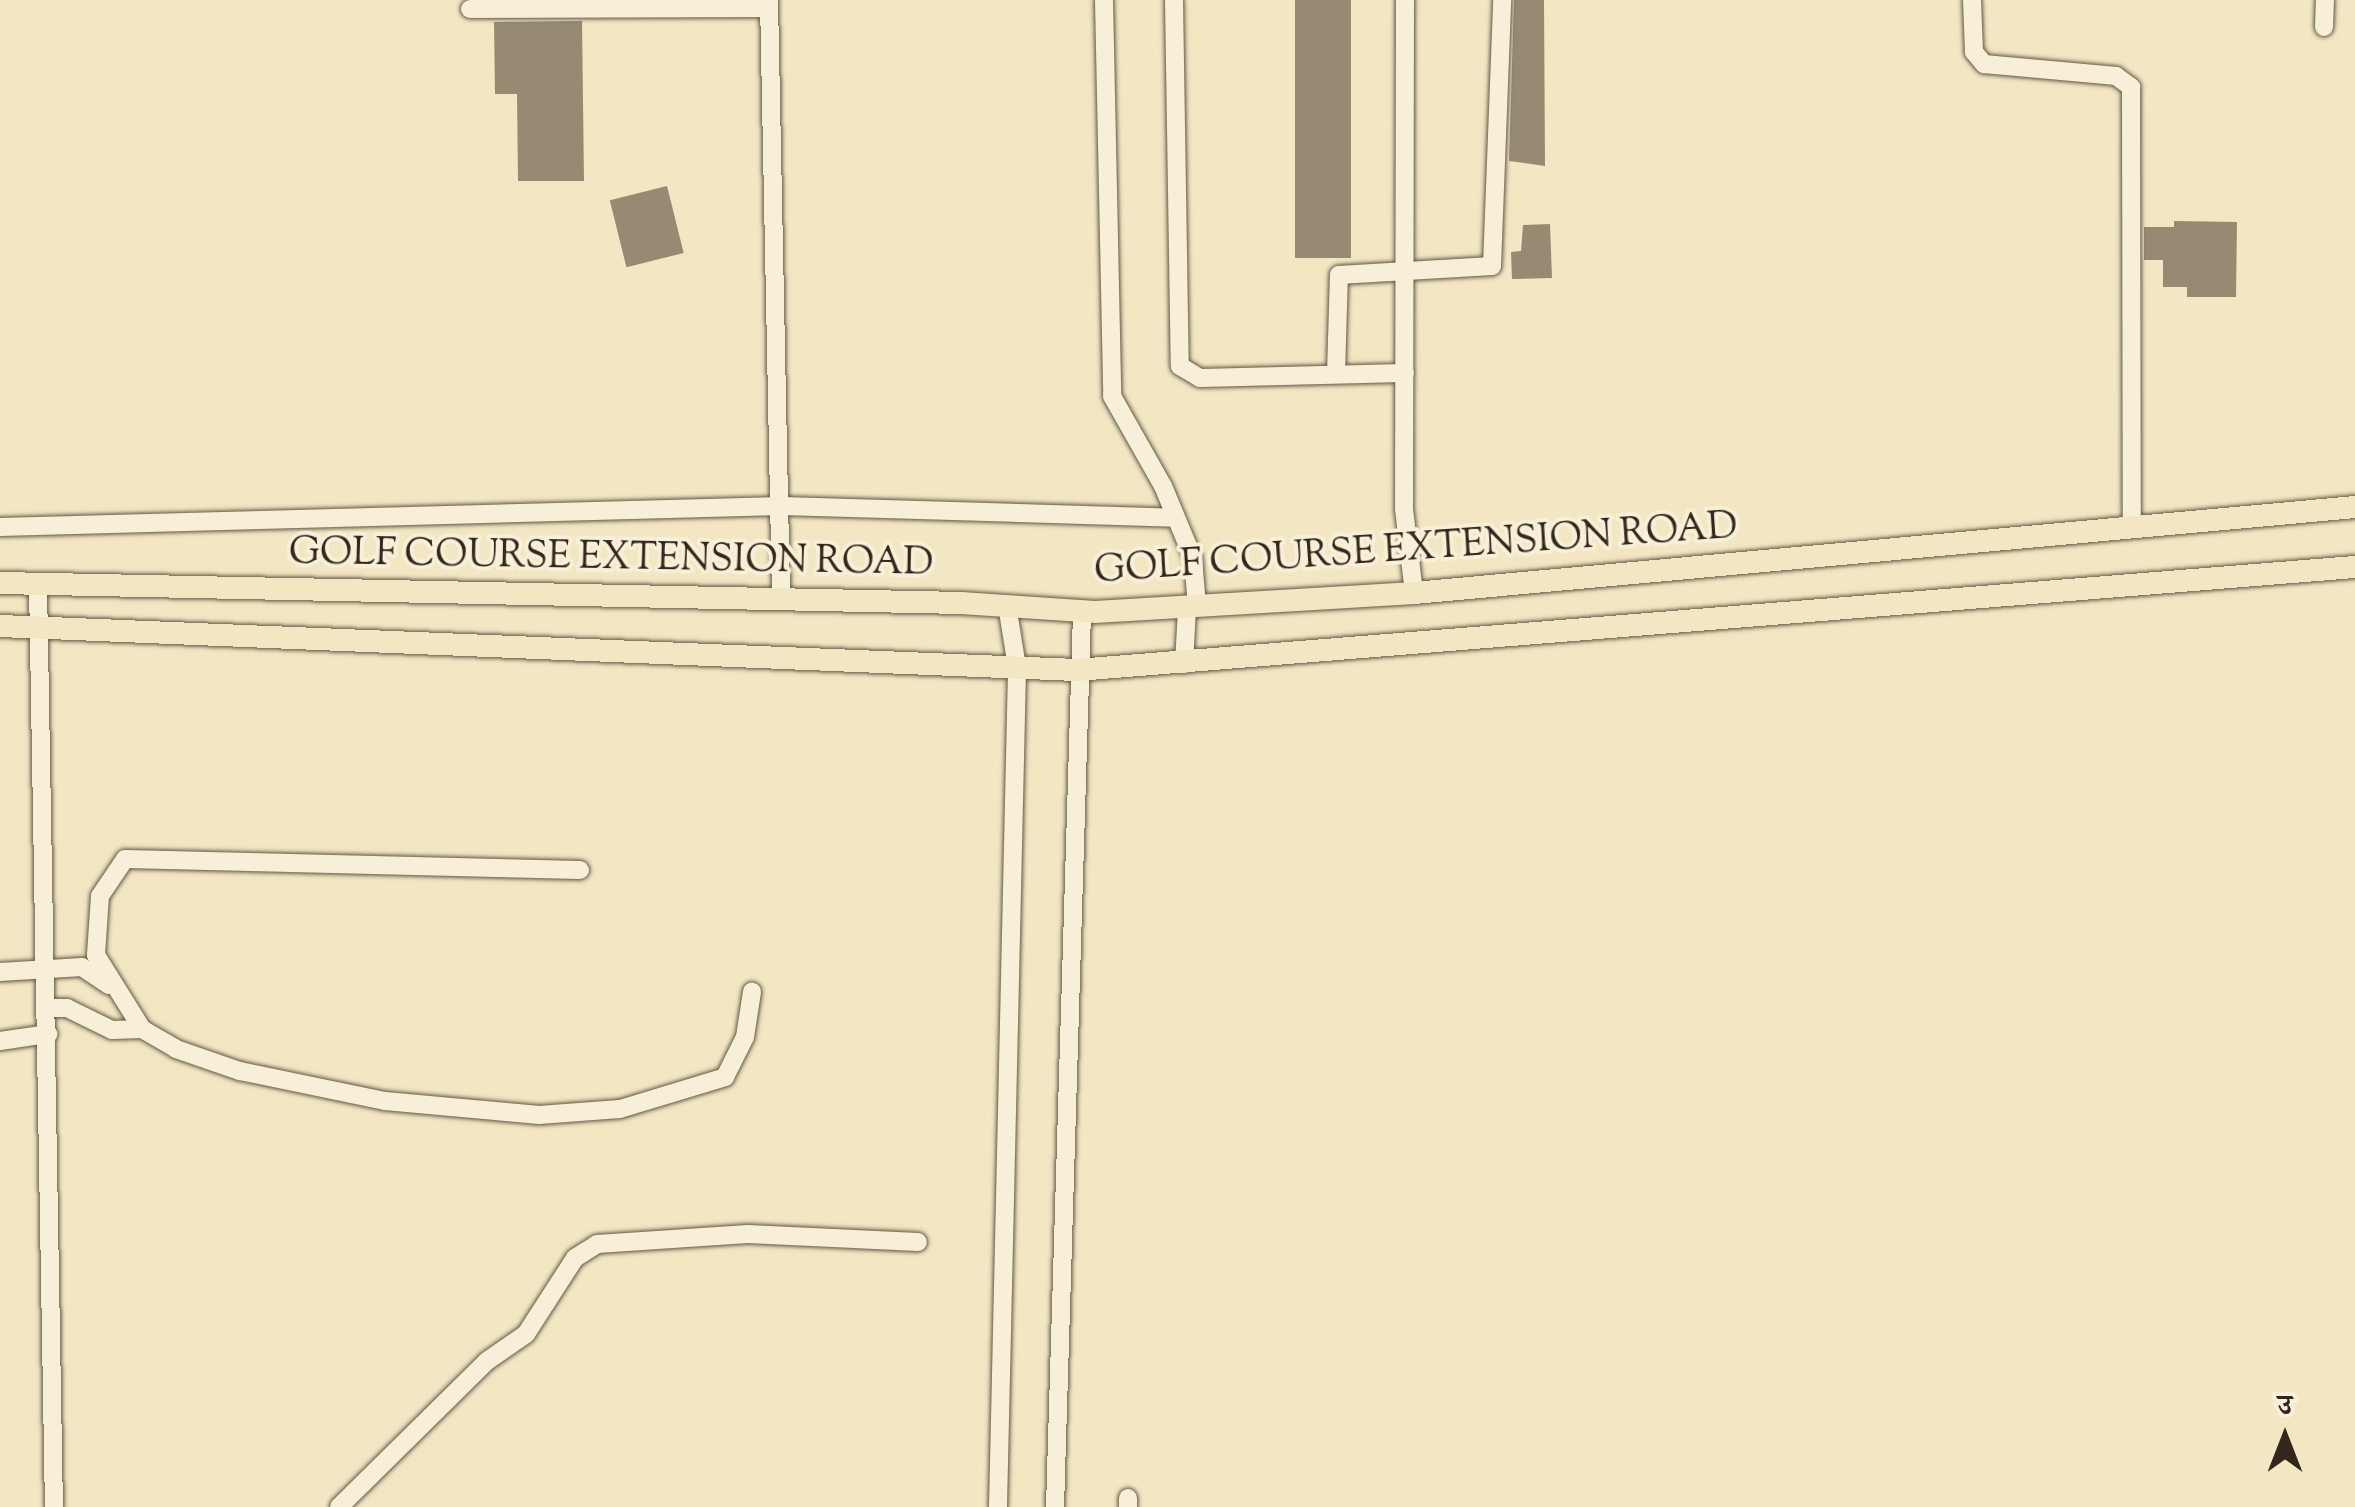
<!DOCTYPE html>
<meta charset="utf-8">
<style>
body{margin:0}
#map{position:relative;width:2355px;height:1507px;overflow:hidden;background:#f2e7c2;font-family:"Sorts Mill Goudy","Noto Serif Devanagari",serif}
div>[style]{position:absolute}
[style*='--x']{left:calc(var(--x)*1px);top:calc(var(--y)*1px);width:calc(var(--w)*1px);rotate:calc(var(--a)*1deg)}
.building>*{inset:0;background:#968b72;transform-origin:0 0}
.roads{filter:drop-shadow(0 0 2px #635746) drop-shadow(0 0 2px #635746)}
.minor>*{height:18px;margin:-9px;padding:0 9px;transform-origin:9px;border-radius:9px;background:#f7efd7}
.major>*{height:22px;margin:-11px;padding:0 11px;transform-origin:11px;border-radius:11px;background:#f2e7c2}
span{translate:-50% -50%;white-space:nowrap;text-align:center;line-height:1.15;-webkit-text-stroke:8px #f7efd7;paint-order:stroke}
.street-label{font-size:38px;color:#33271c}
.north{position:absolute;left:2235px;top:1387px;width:100px;height:100px;-webkit-text-stroke:8px #f7efd7;paint-order:stroke;rotate:0deg;font-size:28px;font-weight:700;line-height:40px;text-align:center;color:#33271c}
.north::after{content:'';display:block;margin:auto;width:35px;height:45px;background:#33271c;clip-path:polygon(50% 0,100% 100%,50% 72%,0 100%)}
</style>
<div id="map">
<div class="building">
<i style="left:1295px;top:0;width:56px;height:258px"></i>
<i style="clip-path:polygon(1514px 0,1544px 0,1545px 166px,1509px 161px)"></i>
<i style="clip-path:polygon(582px 21px,584px 181px,518px 181px,517px 94px,495px 94px,494px 22px)"></i>
<i style="left:667px;top:186px;width:69px;height:59px;rotate:76deg"></i>
<i style="clip-path:polygon(2174px 221px,2237px 222px,2236px 297px,2187px 297px,2187px 287px,2163px 287px,2163px 260px,2144px 260px,2144px 227px,2174px 227px)"></i>
<i style="clip-path:polygon(1550px 224px,1552px 278px,1512px 279px,1511px 252px,1521px 251px,1523px 225px)"></i>
</div>
<div class="roads">
<div class="minor">
<i style="--x:769;--y:0;--w:599;--a:88.85"></i>
<i style="--x:1104;--y:0;--w:396;--a:88.8"></i>
<i style="--x:1112;--y:396;--w:103;--a:60.5"></i>
<i style="--x:1163;--y:486;--w:78;--a:67.4"></i>
<i style="--x:1193;--y:558;--w:49;--a:85.3"></i>
<i style="--x:1174;--y:0;--w:366;--a:89.1"></i>
<i style="--x:1180;--y:366;--w:23;--a:31"></i>
<i style="--x:1200;--y:378;--w:205;--a:-1.4"></i>
<i style="--x:1405;--y:0;--w:509;--a:90.11"></i>
<i style="--x:1404;--y:509;--w:85;--a:83.2"></i>
<i style="--x:1972;--y:0;--w:52;--a:87.8"></i>
<i style="--x:1974;--y:52;--w:16;--a:50"></i>
<i style="--x:1984;--y:64;--w:133;--a:5.2"></i>
<i style="--x:2116;--y:76;--w:19;--a:36"></i>
<i style="--x:2131;--y:87;--w:441;--a:89.9"></i>
<i style="--x:470;--y:9;--w:299;--a:-0.2"></i>
<i style="--x:2324;--y:27;--w:27;--a:-88"></i>
<i style="--x:1336;--y:374;--w:99;--a:-88.3"></i>
<i style="--x:1339;--y:275;--w:153;--a:-3.4"></i>
<i style="--x:1492;--y:266;--w:266;--a:-87.8"></i>
<i style="--x:0;--y:527;--w:782;--a:-1.54"></i>
<i style="--x:782;--y:506;--w:393;--a:1.7"></i>
<i style="--x:38;--y:584;--w:923;--a:89.01"></i>
<i style="--x:1184;--y:664;--w:56;--a:-86.9"></i>
<i style="--x:580;--y:870;--w:455;--a:-178.6"></i>
<i style="--x:125;--y:859;--w:45;--a:124"></i>
<i style="--x:100;--y:896;--w:59;--a:93.9"></i>
<i style="--x:96;--y:955;--w:87;--a:58.1"></i>
<i style="--x:142;--y:1029;--w:39;--a:30"></i>
<i style="--x:176;--y:1049;--w:68;--a:19"></i>
<i style="--x:240;--y:1071;--w:148;--a:11.7"></i>
<i style="--x:385;--y:1101;--w:155;--a:5.2"></i>
<i style="--x:539;--y:1115;--w:81;--a:-4.2"></i>
<i style="--x:620;--y:1109;--w:110;--a:-16.9"></i>
<i style="--x:725;--y:1077;--w:45;--a:-63.4"></i>
<i style="--x:745;--y:1037;--w:46;--a:-81.2"></i>
<i style="--x:0;--y:972;--w:82;--a:-3.5"></i>
<i style="--x:82;--y:967;--w:32;--a:34"></i>
<i style="--x:48;--y:1008;--w:19;--a:0"></i>
<i style="--x:67;--y:1008;--w:50;--a:26.1"></i>
<i style="--x:112;--y:1030;--w:30;--a:-2"></i>
<i style="--x:0;--y:1041;--w:49;--a:-8.3"></i>
<i style="--x:1128;--y:1498;--w:9;--a:90"></i>
<i style="--x:339;--y:1507;--w:208;--a:-44.6"></i>
<i style="--x:487;--y:1361;--w:47;--a:-34.7"></i>
<i style="--x:526;--y:1334;--w:90;--a:-57.2"></i>
<i style="--x:575;--y:1258;--w:26;--a:-32"></i>
<i style="--x:597;--y:1244;--w:151;--a:-3.8"></i>
<i style="--x:748;--y:1234;--w:170;--a:2.7"></i>
<i style="--x:998;--y:1507;--w:840;--a:-88.7"></i>
<i style="--x:1017;--y:667;--w:63;--a:-99.2"></i>
<i style="--x:1055;--y:1507;--w:896;--a:-88.27"></i>
</div>
<div class="major">
<i style="--x:0;--y:583;--w:961;--a:1.19"></i>
<i style="--x:961;--y:603;--w:134;--a:3.8"></i>
<i style="--x:1095;--y:612;--w:320;--a:-3.4"></i>
<i style="--x:1414;--y:593;--w:945;--a:-5.22"></i>
<i style="--x:0;--y:626;--w:1078;--a:2.34"></i>
<i style="--x:1077;--y:670;--w:1282;--a:-4.61"></i>
</div>
</div>
<div class="street-label">
<span style="left:1416px;top:551px;rotate:-4deg">GOLF COURSE EXTENSION ROAD</span>
<span style="left:611px;top:560px;rotate:1deg">GOLF COURSE EXTENSION ROAD</span>
</div>
<div class="north">उ</div>
</div>
